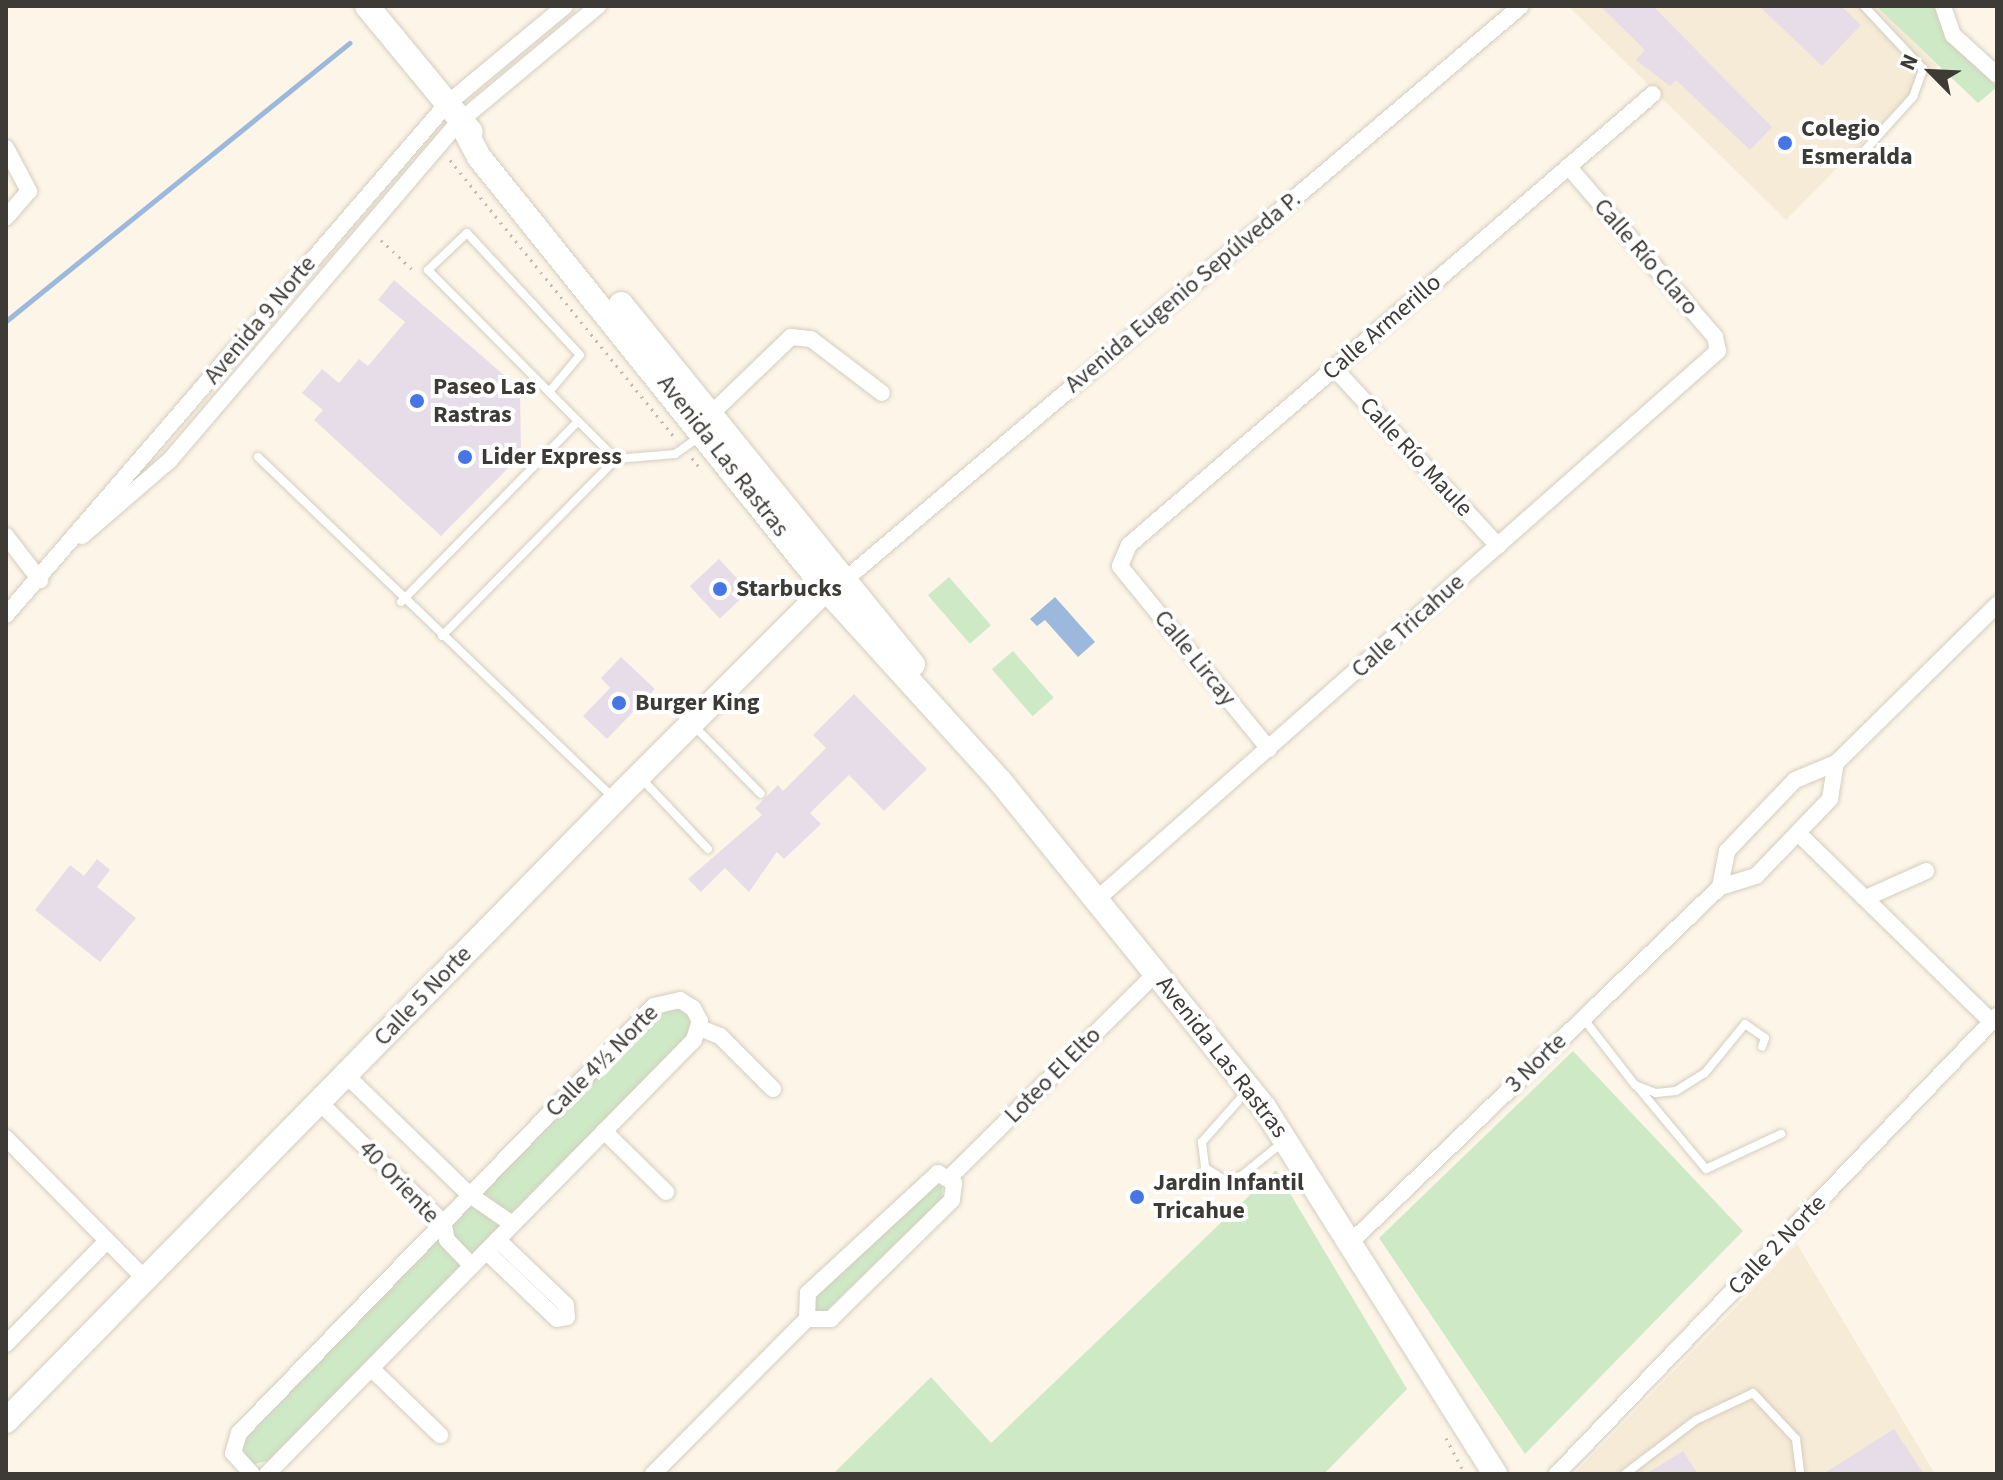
<!DOCTYPE html>
<meta charset="utf-8">
<style>
body{margin:0}
#map{position:relative;width:2003px;height:1480px;overflow:hidden;background:#fdf6e8;font-family:"Source Sans 3",sans-serif}
div>[style]{position:absolute}
[style*='--x']{left:calc(var(--x)*1px);top:calc(var(--y)*1px);width:calc(var(--w)*1px);rotate:calc(var(--a)*1deg)}
.built>*{inset:0;background:#f6ebd6}
.green>*{inset:0;background:#cee9c6;transform-origin:0 0}
.water>*{inset:0;background:#9cb8dd}
.stream>*{height:5px;margin:-2.5px;padding:0 2.5px;transform-origin:2.5px;border-radius:2.5px;background:#9cb8dd}
.building>*{inset:0;background:#e7dde9;transform-origin:0 0}
.path>*{height:3px;margin-top:-1.5px;transform-origin:0;background:repeating-linear-gradient(90deg,#bfb9ae 0 2px,transparent 0 8px)}
.roads{filter:drop-shadow(0 0 2px #d4cdbf) drop-shadow(0 0 2px #d4cdbf)}
.lane>*{height:8px;margin:-4px;padding:0 4px;transform-origin:4px;border-radius:4px;background:#fff}
.street>*{height:16px;margin:-8px;padding:0 8px;transform-origin:8px;border-radius:8px;background:#fff}
.secondary>*{height:24px;margin:-12px;padding:0 12px;transform-origin:12px;border-radius:12px;background:#fff}
.dots>*{width:22px;height:22px;translate:-50% -50%;box-sizing:border-box;border:4px solid #fff;border-radius:50%}
span{translate:-50% -50%;white-space:nowrap;text-align:center;line-height:1.15;-webkit-text-stroke:8px #fff;paint-order:stroke}
.poi-label{font-size:24px;color:#3e3b36;font-weight:700}
.left{translate:0 -50%;text-align:left}
.street-label{font-size:24px;color:#3e3b36}
.frame{position:absolute;inset:0;border:8px solid #3e3b36;pointer-events:none}
.north{position:absolute;left:1891px;top:32px;width:80px;height:80px;-webkit-text-stroke:6px #fff;paint-order:stroke;rotate:294deg;font-size:22px;font-weight:700;line-height:32px;text-align:center;color:#3e3b36}
.north::after{content:'';display:block;margin:auto;width:28px;height:36px;background:#3e3b36;clip-path:polygon(50% 0,100% 100%,50% 72%,0 100%)}
</style>
<div id="map">
<div class="built">
<i style="clip-path:polygon(1568px 6px,1876px 6px,1938px 66px,1786px 220px)"></i>
<i style="clip-path:polygon(1797px 1244px,1935px 1474px,1574px 1474px)"></i>
</div>
<div class="green">
<i style="clip-path:polygon(1876px 6px,1936px 6px,1946px 36px,1997px 87px,1978px 103px)"></i>
<i style="left:949px;top:577px;width:64px;height:28px;rotate:49deg"></i>
<i style="left:1013px;top:651px;width:62px;height:28px;rotate:49deg"></i>
<i style="clip-path:polygon(675px 1006px,690px 1018px,689px 1035px,268px 1461px,254px 1464px,242px 1453px,245px 1436px,652px 1018px)"></i>
<i style="clip-path:polygon(1573px 1051px,1743px 1231px,1525px 1454px,1379px 1238px)"></i>
<i style="clip-path:polygon(1276px 1170px,1407px 1389px,1324px 1474px,833px 1474px,931px 1377px,991px 1443px)"></i>
<i style="clip-path:polygon(930px 1185px,942px 1186px,942px 1198px,825px 1312px,815px 1313px,813px 1300px)"></i>
</div>
<div class="water">
<i style="clip-path:polygon(1055px 597px,1095px 642px,1078px 657px,1045px 620px,1037px 626px,1030px 619px)"></i>
</div>
<div class="stream">
<i style="--x:6;--y:321;--w:442;--a:-39"></i>
</div>
<div class="building">
<i style="clip-path:polygon(1600px 6px,1653px 6px,1772px 127px,1750px 150px,1676px 80px,1670px 86px,1636px 60px,1645px 50px)"></i>
<i style="clip-path:polygon(1759px 6px,1841px 6px,1861px 25px,1822px 66px)"></i>
<i style="clip-path:polygon(394px 280px,520px 389px,521px 455px,441px 536px,314px 420px,323px 410px,302px 393px,322px 369px,339px 383px,359px 359px,368px 366px,405px 322px,378px 300px)"></i>
<i style="left:719px;top:559px;width:44px;height:40px;rotate:47deg"></i>
<i style="clip-path:polygon(621px 657px,655px 689px,607px 739px,583px 716px,610px 688px,601px 678px)"></i>
<i style="clip-path:polygon(854px 694px,927px 769px,884px 811px,849px 775px,810px 813px,821px 824px,784px 859px,777px 852px,749px 892px,725px 868px,701px 892px,688px 879px,762px 815px,755px 808px,778px 785px,783px 791px,826px 748px,813px 735px)"></i>
<i style="clip-path:polygon(97px 859px,110px 870px,97px 887px,136px 918px,100px 962px,35px 910px,70px 865px,84px 876px)"></i>
<i style="clip-path:polygon(1894px 1429px,1924px 1474px,1823px 1474px)"></i>
<i style="clip-path:polygon(1683px 1451px,1698px 1474px,1646px 1474px)"></i>
</div>
<div class="path">
<i style="--x:450;--y:160;--w:360;--a:51"></i>
<i style="--x:381;--y:240;--w:48;--a:43.3"></i>
<i style="--x:692;--y:458;--w:16;--a:52"></i>
<i style="--x:1446;--y:1438;--w:41;--a:62.2"></i>
</div>
<div class="roads">
<div class="lane">
<i style="--x:1857;--y:159;--w:84;--a:-47.9"></i>
<i style="--x:1913;--y:97;--w:30;--a:-70"></i>
<i style="--x:1923;--y:69;--w:86;--a:-133.1"></i>
<i style="--x:549;--y:392;--w:48;--a:-50"></i>
<i style="--x:580;--y:355;--w:166;--a:-132.8"></i>
<i style="--x:467;--y:233;--w:54;--a:136.5"></i>
<i style="--x:428;--y:270;--w:213;--a:45.2"></i>
<i style="--x:578;--y:421;--w:54;--a:45"></i>
<i style="--x:616;--y:459;--w:59;--a:-4.8"></i>
<i style="--x:675;--y:454;--w:32;--a:-35"></i>
<i style="--x:258;--y:457;--w:491;--a:43.8"></i>
<i style="--x:401;--y:602;--w:253;--a:-45.6"></i>
<i style="--x:442;--y:636;--w:248;--a:-45.5"></i>
<i style="--x:694;--y:726;--w:95;--a:45.4"></i>
<i style="--x:640;--y:777;--w:99;--a:46.6"></i>
<i style="--x:1583;--y:1018;--w:85;--a:52.2"></i>
<i style="--x:1635;--y:1085;--w:22;--a:21"></i>
<i style="--x:1656;--y:1093;--w:20;--a:-6"></i>
<i style="--x:1676;--y:1091;--w:34;--a:-32"></i>
<i style="--x:1705;--y:1073;--w:63;--a:-50.8"></i>
<i style="--x:1745;--y:1024;--w:24;--a:35"></i>
<i style="--x:1765;--y:1038;--w:9;--a:108"></i>
<i style="--x:1636;--y:1085;--w:109;--a:50.2"></i>
<i style="--x:1706;--y:1169;--w:83;--a:-25"></i>
<i style="--x:1247;--y:1091;--w:68;--a:131.4"></i>
<i style="--x:1202;--y:1142;--w:26;--a:83"></i>
<i style="--x:1205;--y:1168;--w:23;--a:31"></i>
<i style="--x:1225;--y:1180;--w:16;--a:-14"></i>
<i style="--x:1241;--y:1176;--w:54;--a:-39"></i>
<i style="--x:1625;--y:1474;--w:89;--a:-37.3"></i>
<i style="--x:1696;--y:1420;--w:63;--a:-25.3"></i>
<i style="--x:1753;--y:1393;--w:63;--a:46.9"></i>
<i style="--x:1796;--y:1439;--w:35;--a:83"></i>
</div>
<div class="street">
<i style="--x:1943;--y:6;--w:31;--a:71"></i>
<i style="--x:1953;--y:35;--w:59;--a:42.3"></i>
<i style="--x:6;--y:148;--w:49;--a:61.9"></i>
<i style="--x:29;--y:191;--w:35;--a:131"></i>
<i style="--x:1334;--y:368;--w:242;--a:47.3"></i>
<i style="--x:713;--y:412;--w:108;--a:-43.9"></i>
<i style="--x:791;--y:337;--w:20;--a:6"></i>
<i style="--x:811;--y:339;--w:89;--a:37.3"></i>
<i style="--x:6;--y:536;--w:56;--a:52.3"></i>
<i style="--x:82;--y:536;--w:116;--a:-40.8"></i>
<i style="--x:170;--y:460;--w:446;--a:-49.5"></i>
<i style="--x:460;--y:121;--w:180;--a:-39.8"></i>
<i style="--x:846;--y:579;--w:885;--a:-40.33"></i>
<i style="--x:6;--y:615;--w:675;--a:-49.21"></i>
<i style="--x:447;--y:104;--w:153;--a:-39.7"></i>
<i style="--x:1269;--y:749;--w:236;--a:-129.2"></i>
<i style="--x:1120;--y:566;--w:23;--a:-67"></i>
<i style="--x:1129;--y:545;--w:691;--a:-40.72"></i>
<i style="--x:1798;--y:833;--w:271;--a:44.3"></i>
<i style="--x:1720;--y:887;--w:37;--a:-79"></i>
<i style="--x:1727;--y:851;--w:98;--a:-46.2"></i>
<i style="--x:1795;--y:780;--w:44;--a:-22.5"></i>
<i style="--x:1836;--y:763;--w:226;--a:-44.5"></i>
<i style="--x:1866;--y:898;--w:66;--a:-24.2"></i>
<i style="--x:1096;--y:900;--w:830;--a:-41.43"></i>
<i style="--x:1718;--y:351;--w:14;--a:-102"></i>
<i style="--x:1715;--y:337;--w:225;--a:-130.7"></i>
<i style="--x:700;--y:1028;--w:22;--a:22"></i>
<i style="--x:720;--y:1036;--w:75;--a:45"></i>
<i style="--x:346;--y:1075;--w:173;--a:44.1"></i>
<i style="--x:470;--y:1195;--w:51;--a:34.6"></i>
<i style="--x:319;--y:1102;--w:173;--a:44.1"></i>
<i style="--x:443;--y:1222;--w:18;--a:77"></i>
<i style="--x:447;--y:1240;--w:36;--a:46"></i>
<i style="--x:604;--y:1131;--w:87;--a:44.5"></i>
<i style="--x:6;--y:1138;--w:198;--a:45.4"></i>
<i style="--x:938;--y:1173;--w:19;--a:32"></i>
<i style="--x:954;--y:1183;--w:17;--a:97"></i>
<i style="--x:952;--y:1200;--w:170;--a:135.5"></i>
<i style="--x:831;--y:1319;--w:24;--a:180"></i>
<i style="--x:807;--y:1319;--w:26;--a:-88"></i>
<i style="--x:808;--y:1293;--w:177;--a:-42.7"></i>
<i style="--x:950;--y:1177;--w:290;--a:-44.7"></i>
<i style="--x:1353;--y:1240;--w:509;--a:-43.89"></i>
<i style="--x:1720;--y:887;--w:38;--a:-17"></i>
<i style="--x:1756;--y:876;--w:107;--a:-46.1"></i>
<i style="--x:1830;--y:799;--w:36;--a:-81"></i>
<i style="--x:486;--y:1251;--w:98;--a:43.8"></i>
<i style="--x:557;--y:1319;--w:10;--a:-11"></i>
<i style="--x:567;--y:1317;--w:12;--a:-95"></i>
<i style="--x:566;--y:1305;--w:95;--a:-136.3"></i>
<i style="--x:6;--y:1344;--w:144;--a:-45.6"></i>
<i style="--x:372;--y:1369;--w:95;--a:44.1"></i>
<i style="--x:252;--y:1474;--w:28;--a:-132"></i>
<i style="--x:233;--y:1453;--w:21;--a:-73"></i>
<i style="--x:239;--y:1433;--w:595;--a:-45.82"></i>
<i style="--x:654;--y:1006;--w:27;--a:-13"></i>
<i style="--x:680;--y:1000;--w:15;--a:32"></i>
<i style="--x:693;--y:1008;--w:15;--a:62"></i>
<i style="--x:700;--y:1021;--w:20;--a:108"></i>
<i style="--x:694;--y:1040;--w:609;--a:134.53"></i>
<i style="--x:653;--y:1474;--w:218;--a:-45.2"></i>
<i style="--x:1557;--y:1474;--w:635;--a:-46.15"></i>
</div>
<div class="secondary">
<i style="--x:367;--y:6;--w:163;--a:50.5"></i>
<i style="--x:460;--y:121;--w:41;--a:62.2"></i>
<i style="--x:479;--y:157;--w:554;--a:51.23"></i>
<i style="--x:826;--y:589;--w:259;--a:47.8"></i>
<i style="--x:1000;--y:781;--w:419;--a:51"></i>
<i style="--x:1264;--y:1107;--w:434;--a:57.8"></i>
<i style="--x:621;--y:304;--w:464;--a:51"></i>
<i style="--x:6;--y:1421;--w:870;--a:-45.56"></i>
<i style="--x:615;--y:800;--w:298;--a:-45"></i>
<i style="--x:826;--y:589;--w:22;--a:-27"></i>
</div>
</div>
<div class="dots">
<i style="left:1785px;top:143px;background:#4675e6"></i>
<i style="left:417px;top:401px;background:#4675e6"></i>
<i style="left:465px;top:457px;background:#4675e6"></i>
<i style="left:720px;top:589px;background:#4675e6"></i>
<i style="left:619px;top:703px;background:#4675e6"></i>
<i style="left:1137px;top:1197px;background:#4675e6"></i>
</div>
<div class="poi-label">
<span class="left" style="left:1801px;top:143px">Colegio<br>Esmeralda</span>
<span class="left" style="left:433px;top:401px">Paseo Las<br>Rastras</span>
<span class="left" style="left:481px;top:457px">Lider Express</span>
<span class="left" style="left:736px;top:589px">Starbucks</span>
<span class="left" style="left:635px;top:703px">Burger King</span>
<span class="left" style="left:1153px;top:1197px">Jardin Infantil<br>Tricahue</span>
</div>
<div class="street-label">
<span style="left:1646px;top:257px;rotate:49deg">Calle Río Claro</span>
<span style="left:1183px;top:292px;rotate:-40deg">Avenida Eugenio Sepúlveda P.</span>
<span style="left:260px;top:320px;rotate:-50deg">Avenida 9 Norte</span>
<span style="left:1382px;top:327px;rotate:-41deg">Calle Armerillo</span>
<span style="left:723px;top:456px;rotate:52deg">Avenida Las Rastras</span>
<span style="left:1416px;top:457px;rotate:47deg">Calle Río Maule</span>
<span style="left:1408px;top:626px;rotate:-42deg">Calle Tricahue</span>
<span style="left:1195px;top:658px;rotate:51deg">Calle Lircay</span>
<span style="left:423px;top:996px;rotate:-46deg">Calle 5 Norte</span>
<span style="left:1222px;top:1057px;rotate:52deg">Avenida Las Rastras</span>
<span style="left:602px;top:1061px;rotate:-45deg">Calle 4½ Norte</span>
<span style="left:1536px;top:1063px;rotate:-44deg">3 Norte</span>
<span style="left:1053px;top:1075px;rotate:-45deg">Loteo El Elto</span>
<span style="left:399px;top:1182px;rotate:46deg">40 Oriente</span>
<span style="left:1777px;top:1245px;rotate:-46deg">Calle 2 Norte</span>
</div>
<div class="frame"></div>
<div class="north">N</div>
</div>
